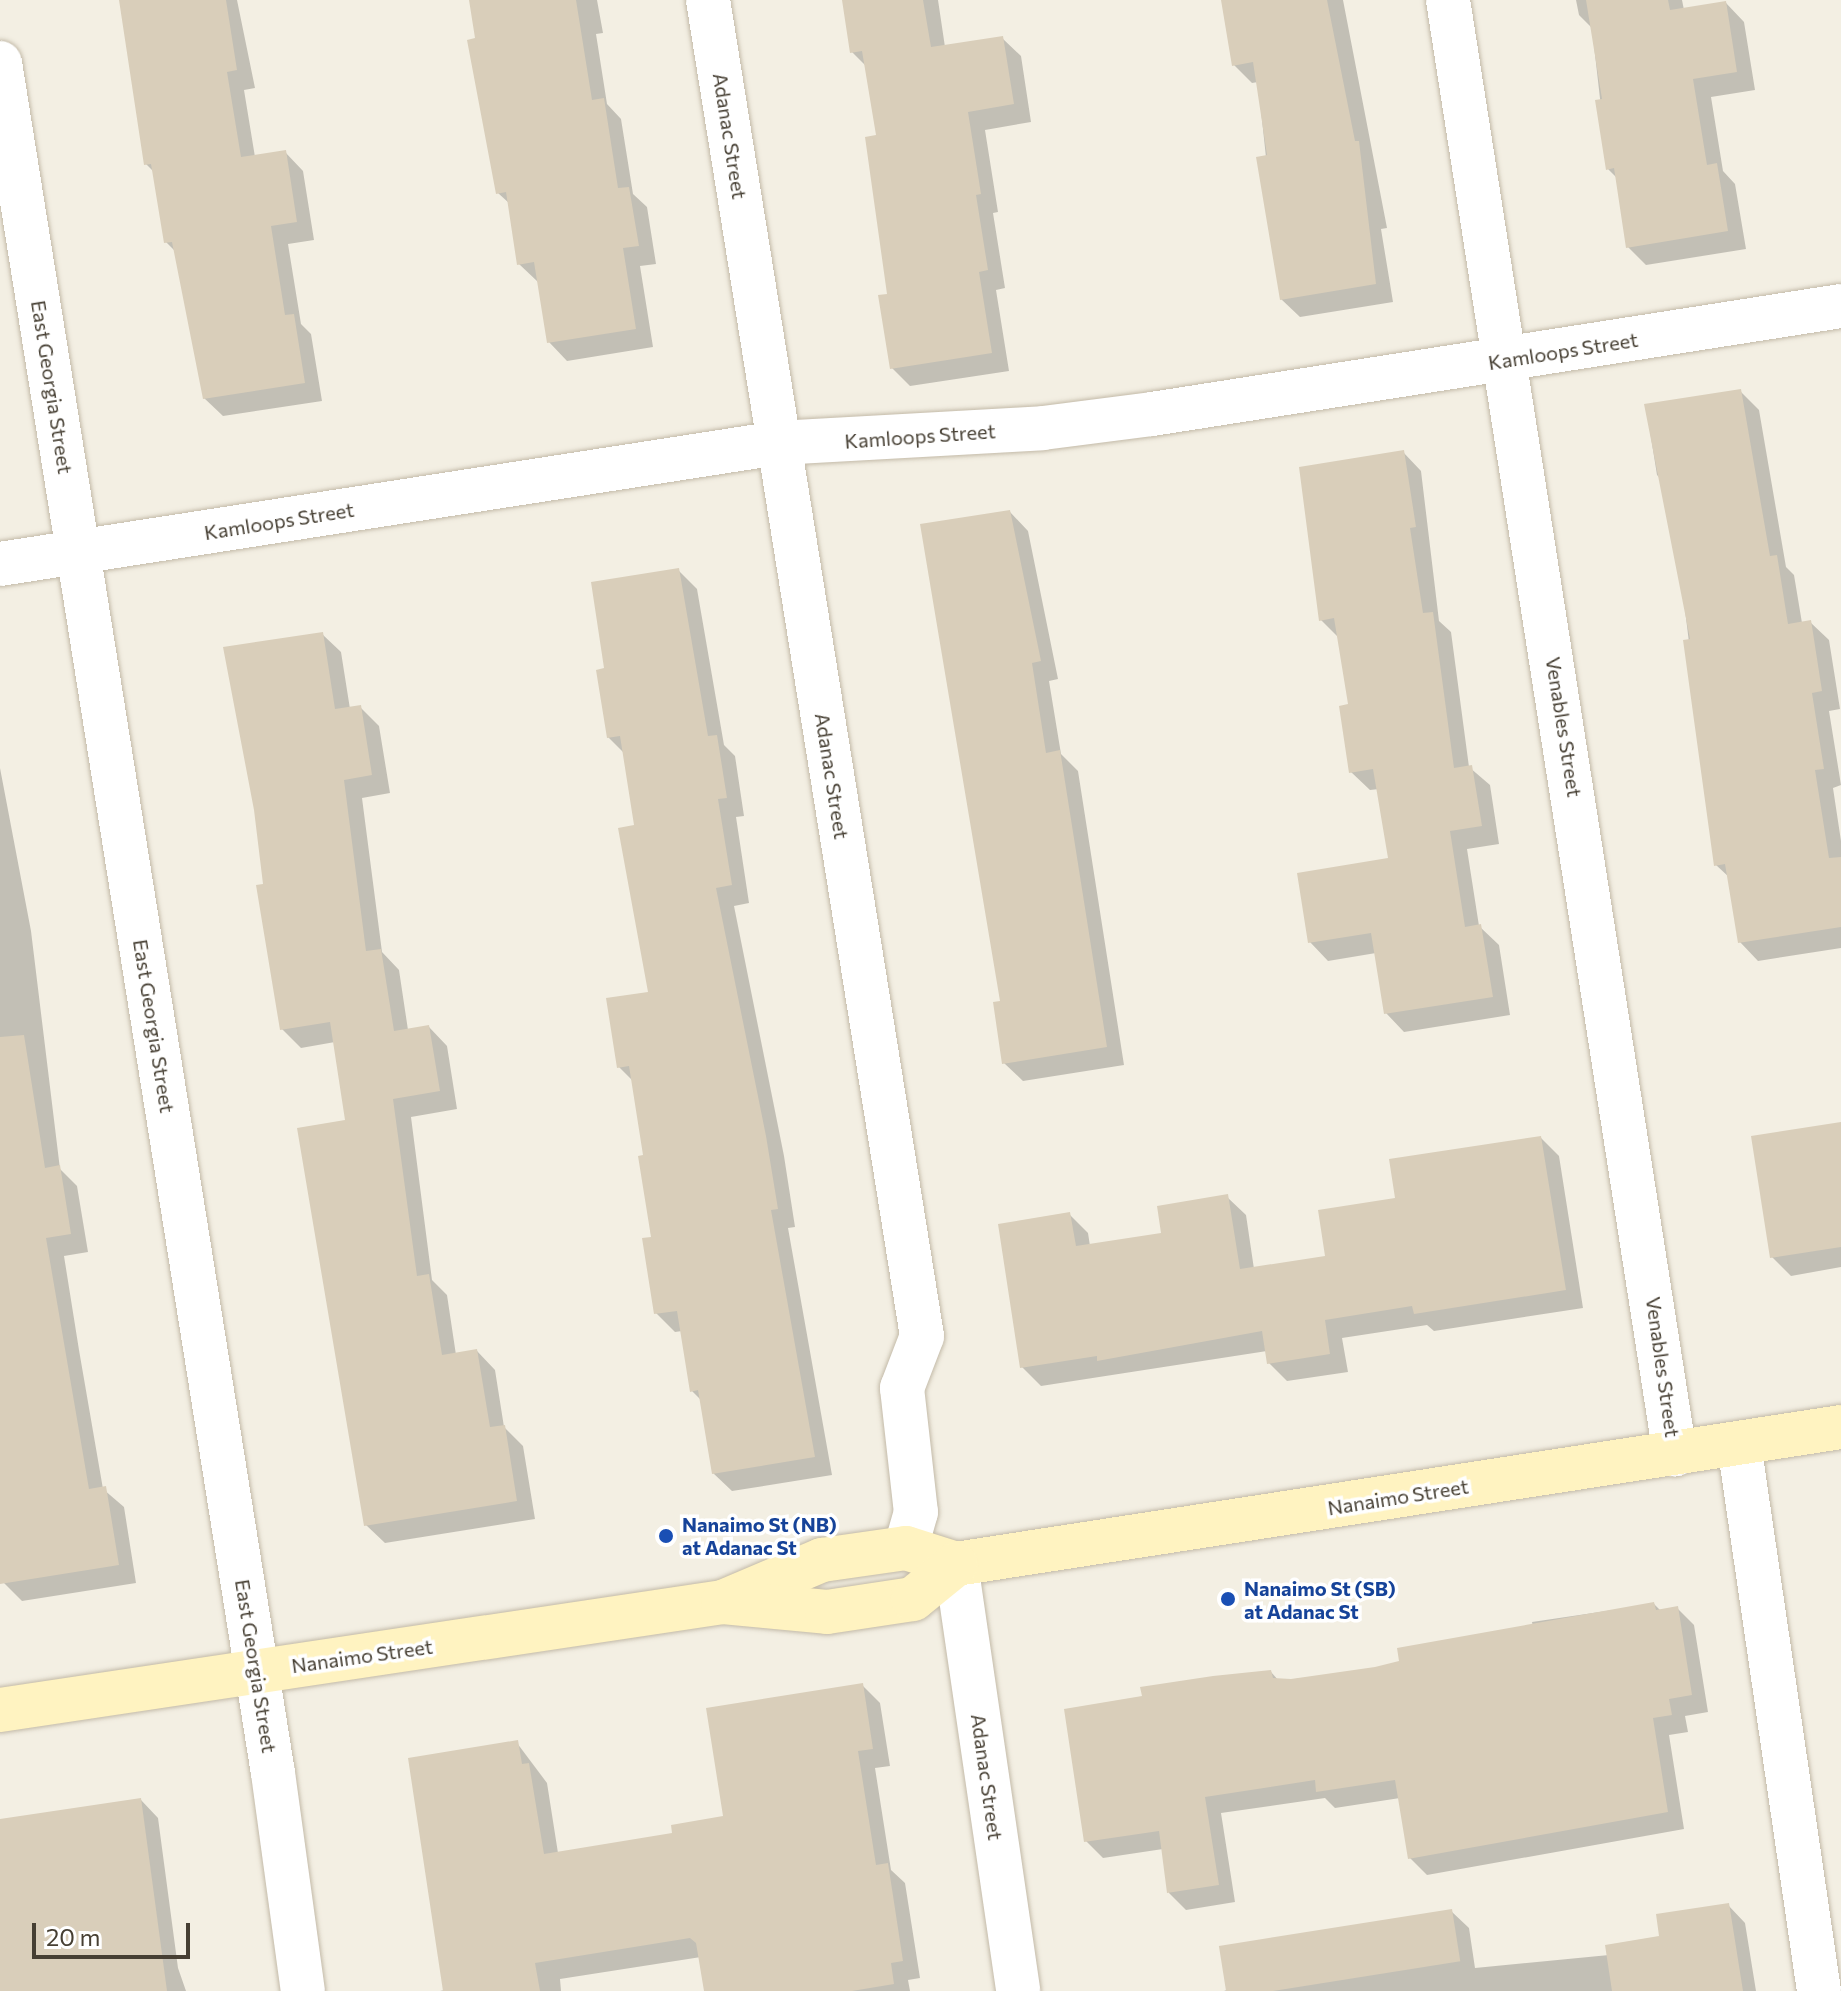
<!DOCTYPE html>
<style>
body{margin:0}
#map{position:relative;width:1841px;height:1991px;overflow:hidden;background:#f3efe3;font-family:Commissioner,sans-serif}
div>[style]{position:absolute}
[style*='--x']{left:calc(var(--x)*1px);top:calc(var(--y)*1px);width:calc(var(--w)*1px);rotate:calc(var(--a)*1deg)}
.shadow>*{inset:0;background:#0003}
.building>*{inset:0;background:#d9ceba;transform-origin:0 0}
.roads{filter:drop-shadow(0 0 2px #c3baa8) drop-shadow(0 0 2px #c3baa8)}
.street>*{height:44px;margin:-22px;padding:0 22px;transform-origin:22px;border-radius:22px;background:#fff}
.secondary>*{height:44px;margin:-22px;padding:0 22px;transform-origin:22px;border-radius:22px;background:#fff3c1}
.dots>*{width:22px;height:22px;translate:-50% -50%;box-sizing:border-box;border:4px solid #fff;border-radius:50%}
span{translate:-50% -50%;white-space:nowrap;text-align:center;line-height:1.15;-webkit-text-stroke:7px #fff;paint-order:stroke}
.street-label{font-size:20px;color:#463f33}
.transit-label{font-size:20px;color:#164399;font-weight:700}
.left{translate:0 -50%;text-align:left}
.scale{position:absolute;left:32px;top:1923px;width:158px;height:36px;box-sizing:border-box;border:4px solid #463f33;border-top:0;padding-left:10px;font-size:24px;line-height:28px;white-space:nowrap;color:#463f33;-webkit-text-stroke:6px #fff;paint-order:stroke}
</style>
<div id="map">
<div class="shadow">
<i style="clip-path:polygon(120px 0,237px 0,255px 88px,244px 90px,255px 157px,285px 152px,303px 171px,314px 240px,288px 244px,301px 324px,311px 334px,322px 401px,223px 416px,204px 398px,177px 253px,166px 242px,154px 172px,146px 164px)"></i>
<i style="clip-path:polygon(471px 0,597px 0,603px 33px,596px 34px,607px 104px,621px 119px,633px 194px,647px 207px,656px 264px,640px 266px,653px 347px,567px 361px,549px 342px,538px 282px,519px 264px,510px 204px,498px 193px)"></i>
<i style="clip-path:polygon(844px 0,938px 0,945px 47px,1002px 38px,1021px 56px,1031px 122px,985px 130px,998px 212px,993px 213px,1005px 288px,996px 290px,1009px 371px,910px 386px,892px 368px,878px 137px,867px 67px,852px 52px)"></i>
<i style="clip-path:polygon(1223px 0,1343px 0,1387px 228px,1381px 229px,1393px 302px,1300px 317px,1281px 299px,1258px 82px,1252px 83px,1234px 65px)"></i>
<i style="clip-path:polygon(1576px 0,1682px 0,1684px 10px,1726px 3px,1744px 22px,1755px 90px,1711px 97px,1723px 171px,1735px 184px,1746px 249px,1646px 265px,1628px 247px,1617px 178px,1608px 169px,1592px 28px,1579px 15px)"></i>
<i style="clip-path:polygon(1740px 391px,1759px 410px,1786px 567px,1794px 575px,1802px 623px,1810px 622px,1829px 640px,1840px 709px,1829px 711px,1841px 785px,1833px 788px,1841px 841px,1841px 948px,1758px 961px,1740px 942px,1730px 878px,1716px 865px,1678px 552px,1665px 483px,1657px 475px,1646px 406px)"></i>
<i style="clip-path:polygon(1403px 452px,1421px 471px,1439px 621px,1451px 632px,1469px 767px,1490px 785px,1499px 844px,1467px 849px,1479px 926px,1499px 945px,1510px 1015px,1404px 1032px,1386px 1013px,1376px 953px,1328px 961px,1310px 942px,1390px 860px,1379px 789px,1370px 790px,1351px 772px,1350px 706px,1340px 639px,1321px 620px)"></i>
<i style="clip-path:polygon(1010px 512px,1028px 531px,1058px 679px,1049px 681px,1061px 754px,1078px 771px,1124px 1065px,1023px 1081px,1004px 1063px)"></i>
<i style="clip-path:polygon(678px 570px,697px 589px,724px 745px,735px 756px,744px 816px,736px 817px,749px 903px,734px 906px,784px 1156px,795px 1227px,788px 1228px,832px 1475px,732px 1491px,713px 1473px,702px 1401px,692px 1391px,682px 1331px,675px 1332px,656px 1313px,646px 1157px,634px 1082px,619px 1067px,650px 993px,636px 827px,624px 753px,608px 737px,607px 670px)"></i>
<i style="clip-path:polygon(322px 634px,341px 652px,350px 709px,360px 707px,379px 726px,390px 793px,362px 798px,382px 952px,399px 970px,408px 1030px,429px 1027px,447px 1046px,457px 1109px,411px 1117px,432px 1280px,447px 1295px,456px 1355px,477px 1351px,495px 1370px,504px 1427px,523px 1446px,535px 1519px,385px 1543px,366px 1525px,347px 1122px,335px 1042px,301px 1048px,282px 1029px,266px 886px)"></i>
<i style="clip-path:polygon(0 768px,31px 931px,60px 1169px,77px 1186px,88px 1252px,64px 1256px,79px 1350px,103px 1489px,124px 1507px,136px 1583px,22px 1601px,4px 1583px,0 1560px)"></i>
<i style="clip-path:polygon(1841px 1124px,1841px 1267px,1791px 1276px,1772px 1257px)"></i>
<i style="clip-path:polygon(1541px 1138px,1559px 1156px,1583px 1308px,1434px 1331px,1427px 1325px,1342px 1338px,1348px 1372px,1287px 1381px,1269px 1363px,1267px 1351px,1041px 1386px,1022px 1367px,1070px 1215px,1088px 1233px,1090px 1246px,1164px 1235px,1227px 1197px,1246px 1215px,1254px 1269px,1328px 1257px,1397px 1199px)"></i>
<i style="clip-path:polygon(1654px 1604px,1661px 1611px,1677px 1608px,1694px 1625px,1708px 1712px,1685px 1716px,1688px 1732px,1669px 1735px,1684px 1829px,1427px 1875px,1410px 1858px,1400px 1798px,1335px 1808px,1325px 1798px,1221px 1813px,1235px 1902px,1186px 1910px,1169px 1893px,1163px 1849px,1103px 1858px,1086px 1841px,1144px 1698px,1271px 1672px,1279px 1681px,1376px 1669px,1533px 1627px,1532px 1622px)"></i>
<i style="clip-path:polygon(862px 1685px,880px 1703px,890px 1766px,875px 1768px,891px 1870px,905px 1883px,920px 1978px,908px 1980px,910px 1991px,706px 1991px,701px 1957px,560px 1979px,561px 1991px,440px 1991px,445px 1990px,517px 1743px,547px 1783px,558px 1853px,674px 1835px,726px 1818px)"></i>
<i style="clip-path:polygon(141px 1800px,158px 1818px,178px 1968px,186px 1991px,0 1991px,0 1836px)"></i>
<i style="clip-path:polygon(1728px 1905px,1745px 1923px,1756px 1991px,1224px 1991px,1451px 1911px,1469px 1928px,1475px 1968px,1609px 1955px,1662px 1938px)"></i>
</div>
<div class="building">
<i style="clip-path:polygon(119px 0,226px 0,237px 70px,227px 72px,241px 157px,286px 150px,297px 222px,271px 226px,285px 315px,294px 314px,305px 383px,203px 399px,172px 242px,164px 243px,151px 164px,144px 165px)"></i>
<i style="clip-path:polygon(469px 0,576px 0,592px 100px,604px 98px,618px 188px,629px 187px,639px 246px,623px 248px,636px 329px,547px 343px,534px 262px,517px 265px,506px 192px,496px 194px,467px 40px,475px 38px)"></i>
<i style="clip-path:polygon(842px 0,923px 0,931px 47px,1003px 36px,1014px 104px,968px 112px,981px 194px,976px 195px,988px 270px,979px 272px,992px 353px,890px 369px,878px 295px,887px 294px,865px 137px,876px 135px,862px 51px,850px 53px)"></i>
<i style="clip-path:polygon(1221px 0,1327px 0,1355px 141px,1359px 141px,1376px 284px,1280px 300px,1256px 157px,1267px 155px,1253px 62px,1232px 66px)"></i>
<i style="clip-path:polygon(1586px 0,1668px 0,1670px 10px,1726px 1px,1737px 72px,1693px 79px,1707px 165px,1717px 163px,1728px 231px,1626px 248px,1614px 168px,1606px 170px,1595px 100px,1602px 99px)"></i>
<i style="clip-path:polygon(1741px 389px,1770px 556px,1777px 555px,1788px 624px,1811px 620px,1822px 691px,1812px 693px,1824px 769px,1815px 770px,1829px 858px,1841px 857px,1841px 927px,1738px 943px,1725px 864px,1714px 866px,1683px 640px,1690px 639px,1644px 404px)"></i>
<i style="clip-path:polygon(1404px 450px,1416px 527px,1410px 528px,1423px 613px,1433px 612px,1454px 768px,1472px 765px,1482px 826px,1450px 831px,1465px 927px,1481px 924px,1493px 997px,1384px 1014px,1371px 933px,1308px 943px,1297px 873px,1388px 858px,1373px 769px,1349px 773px,1339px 706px,1348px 704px,1334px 618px,1319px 621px,1299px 467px)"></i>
<i style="clip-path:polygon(1010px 510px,1041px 661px,1032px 663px,1046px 753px,1060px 750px,1107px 1047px,1002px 1064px,993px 1002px,1000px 1001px,920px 524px)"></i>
<i style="clip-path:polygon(679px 568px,708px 736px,717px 735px,727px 798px,718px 799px,732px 885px,716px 888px,766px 1136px,778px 1209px,771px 1210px,815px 1457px,712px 1474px,698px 1390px,690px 1392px,677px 1311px,654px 1314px,642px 1238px,651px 1237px,638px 1156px,643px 1155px,629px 1066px,617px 1068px,606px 998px,648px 992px,618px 828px,634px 825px,620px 736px,607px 738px,596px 670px,604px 668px,591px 582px)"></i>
<i style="clip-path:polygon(323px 632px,335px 709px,361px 705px,372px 775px,344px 780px,366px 951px,381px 949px,394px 1031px,429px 1025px,440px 1091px,393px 1099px,417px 1276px,429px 1274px,442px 1355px,477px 1349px,490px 1427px,505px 1425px,517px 1501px,364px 1526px,297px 1128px,345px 1120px,330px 1022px,280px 1030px,256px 885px,263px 884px,254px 810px,223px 647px)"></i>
<i style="clip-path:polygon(24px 1035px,45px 1168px,60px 1165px,71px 1234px,46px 1238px,89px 1489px,106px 1486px,119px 1565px,0 1584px,0 1037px)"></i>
<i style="clip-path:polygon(1841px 1122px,1841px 1247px,1770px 1258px,1751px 1136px)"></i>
<i style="clip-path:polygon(1541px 1136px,1566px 1290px,1414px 1314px,1412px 1306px,1325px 1320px,1330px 1354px,1267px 1364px,1262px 1331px,1097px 1361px,1097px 1356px,1020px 1368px,998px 1224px,1070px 1212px,1076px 1246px,1161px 1233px,1157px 1206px,1228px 1194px,1240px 1269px,1325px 1256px,1318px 1210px,1395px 1198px,1389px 1159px)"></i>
<i style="clip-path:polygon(1654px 1602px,1656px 1610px,1678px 1606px,1692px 1695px,1669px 1699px,1672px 1715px,1653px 1718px,1668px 1812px,1408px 1859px,1395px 1780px,1316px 1792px,1315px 1780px,1205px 1797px,1219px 1885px,1167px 1893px,1159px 1831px,1084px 1842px,1064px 1709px,1142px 1696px,1140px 1687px,1213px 1676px,1271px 1670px,1273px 1678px,1291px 1679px,1375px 1667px,1399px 1661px,1397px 1648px)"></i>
<i style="clip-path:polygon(863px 1683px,873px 1749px,858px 1751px,876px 1865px,888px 1863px,903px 1961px,891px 1963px,894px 1984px,852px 1991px,704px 1991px,696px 1943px,690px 1938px,535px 1963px,540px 1991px,443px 1991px,408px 1758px,518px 1740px,522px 1764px,529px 1763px,544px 1854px,672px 1833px,671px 1825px,723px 1816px,706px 1708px)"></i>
<i style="clip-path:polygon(141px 1798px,167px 1991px,0 1991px,0 1819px)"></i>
<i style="clip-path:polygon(1729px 1903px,1743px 1991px,1612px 1991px,1605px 1945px,1659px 1936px,1656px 1914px)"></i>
<i style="left:1452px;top:1909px;width:53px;height:236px;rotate:81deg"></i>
</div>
<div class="roads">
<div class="street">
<i style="--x:708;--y:0;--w:1353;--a:80.9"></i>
<i style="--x:922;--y:1336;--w:56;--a:111"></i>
<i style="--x:902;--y:1388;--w:125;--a:83.6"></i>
<i style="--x:916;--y:1512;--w:37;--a:106"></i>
<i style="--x:1448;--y:0;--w:1472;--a:81.13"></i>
<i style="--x:0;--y:63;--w:1732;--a:80.93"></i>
<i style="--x:273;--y:1773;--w:220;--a:82.2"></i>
<i style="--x:0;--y:564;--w:787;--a:-8.84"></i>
<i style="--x:778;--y:443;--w:265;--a:-3.2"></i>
<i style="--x:1043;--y:428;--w:110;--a:-7.3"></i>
<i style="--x:1152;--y:414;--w:697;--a:-8.91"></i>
<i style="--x:1739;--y:1444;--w:553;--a:81.68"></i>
<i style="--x:956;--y:1564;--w:431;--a:81.7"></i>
</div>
<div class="secondary">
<i style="--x:723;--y:1602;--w:108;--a:-23"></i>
<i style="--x:822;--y:1560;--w:85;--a:-8.1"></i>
<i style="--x:906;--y:1548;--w:52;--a:17.7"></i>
<i style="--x:956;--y:1564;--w:896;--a:-8.8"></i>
<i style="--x:0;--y:1710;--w:731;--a:-8.5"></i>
<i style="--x:723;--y:1602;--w:104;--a:5.5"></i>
<i style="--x:827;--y:1612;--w:87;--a:-8.6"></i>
<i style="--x:913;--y:1599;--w:55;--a:-39.1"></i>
</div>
</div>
<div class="dots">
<i style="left:666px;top:1536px;background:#1a4fb4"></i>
<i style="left:1228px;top:1599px;background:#1a4fb4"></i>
</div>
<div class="street-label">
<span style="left:730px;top:136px;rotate:81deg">Adanac Street</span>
<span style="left:1563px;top:351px;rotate:-9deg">Kamloops Street</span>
<span style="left:52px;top:387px;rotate:81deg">East Georgia Street</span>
<span style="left:920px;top:436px;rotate:-4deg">Kamloops Street</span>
<span style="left:279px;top:521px;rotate:-9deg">Kamloops Street</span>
<span style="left:1564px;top:727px;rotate:81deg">Venables Street</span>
<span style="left:832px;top:776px;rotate:81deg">Adanac Street</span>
<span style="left:154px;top:1026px;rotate:81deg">East Georgia Street</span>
<span style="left:1663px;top:1367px;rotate:82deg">Venables Street</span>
<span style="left:1398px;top:1497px;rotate:-9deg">Nanaimo Street</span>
<span style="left:362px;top:1656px;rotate:-8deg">Nanaimo Street</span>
<span style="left:256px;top:1666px;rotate:81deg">East Georgia Street</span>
<span style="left:987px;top:1777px;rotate:82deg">Adanac Street</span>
</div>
<div class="transit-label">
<span class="left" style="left:682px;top:1536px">Nanaimo St (NB)<br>at Adanac St</span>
<span class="left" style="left:1244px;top:1600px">Nanaimo St (SB)<br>at Adanac St</span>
</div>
<div class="scale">20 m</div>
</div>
